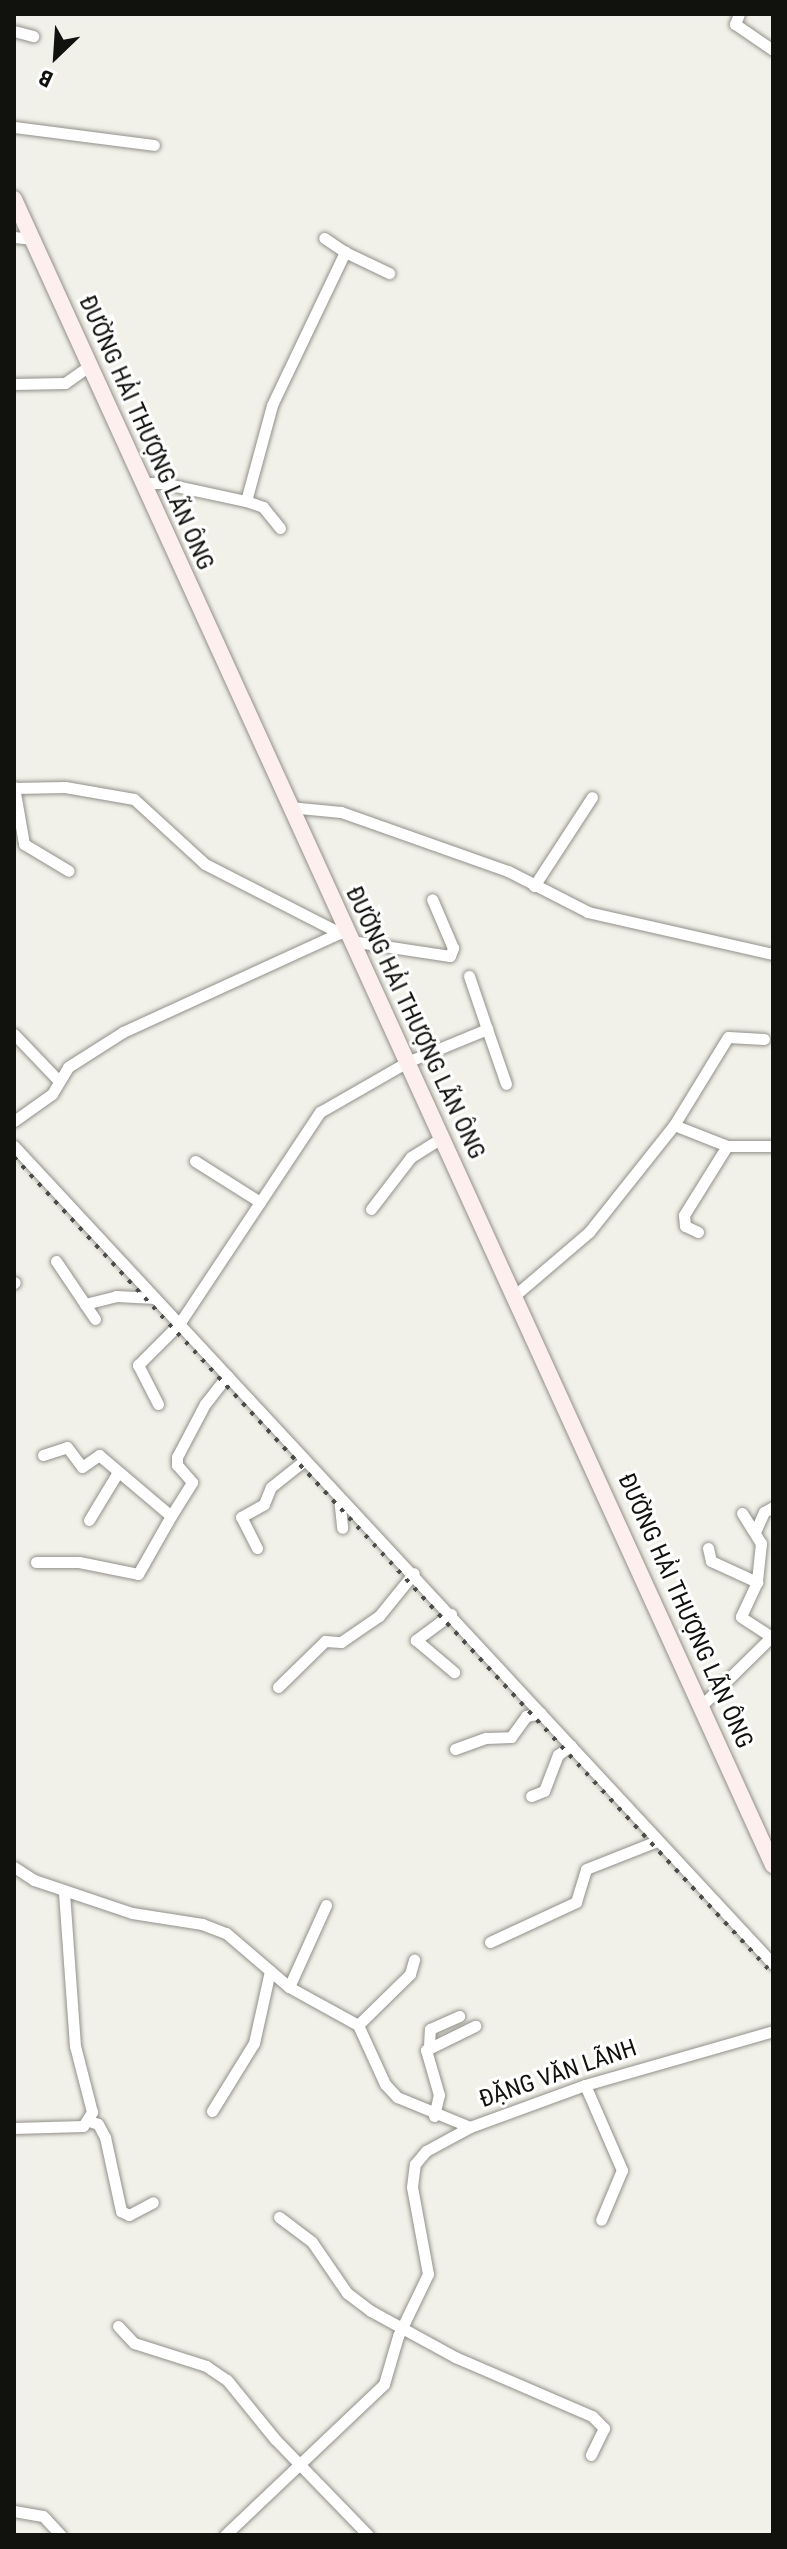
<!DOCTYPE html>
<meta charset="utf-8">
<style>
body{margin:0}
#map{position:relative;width:787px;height:2549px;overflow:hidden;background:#f2f1e9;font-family:"Roboto Condensed",sans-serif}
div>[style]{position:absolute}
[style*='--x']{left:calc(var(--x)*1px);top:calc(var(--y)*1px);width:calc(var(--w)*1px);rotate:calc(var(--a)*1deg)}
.roads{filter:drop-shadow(0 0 2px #919089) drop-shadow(0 0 2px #919089)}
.street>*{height:11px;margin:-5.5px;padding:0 5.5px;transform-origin:5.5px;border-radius:5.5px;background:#fff}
.secondary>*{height:16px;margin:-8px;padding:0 8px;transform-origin:8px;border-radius:8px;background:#fdefee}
.rail>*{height:4px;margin-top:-2px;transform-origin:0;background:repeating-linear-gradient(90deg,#4b4b47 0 4px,transparent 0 12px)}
span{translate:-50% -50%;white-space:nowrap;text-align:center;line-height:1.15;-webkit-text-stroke:6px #fff;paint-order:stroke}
.street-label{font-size:24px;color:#11110e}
.frame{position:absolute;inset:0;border:16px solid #11110e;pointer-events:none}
.north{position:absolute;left:16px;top:16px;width:80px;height:80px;-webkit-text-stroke:6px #fff;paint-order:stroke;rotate:205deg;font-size:22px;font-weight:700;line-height:32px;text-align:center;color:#11110e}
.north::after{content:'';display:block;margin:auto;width:28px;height:36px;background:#11110e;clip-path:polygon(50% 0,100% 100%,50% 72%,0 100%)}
</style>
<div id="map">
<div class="roads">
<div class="street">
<i style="--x:739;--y:14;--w:11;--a:112"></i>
<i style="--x:735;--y:24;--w:46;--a:34.4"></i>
<i style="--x:14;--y:31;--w:20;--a:15"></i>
<i style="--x:14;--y:127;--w:141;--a:7.3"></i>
<i style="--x:14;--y:237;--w:18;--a:6"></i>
<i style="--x:345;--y:252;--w:49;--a:25.5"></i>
<i style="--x:14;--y:384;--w:51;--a:-1.1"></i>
<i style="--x:65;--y:383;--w:29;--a:-35"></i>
<i style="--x:142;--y:483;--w:20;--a:0"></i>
<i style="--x:162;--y:483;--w:86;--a:12.1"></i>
<i style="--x:246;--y:501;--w:99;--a:-74.8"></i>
<i style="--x:272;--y:405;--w:170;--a:-64.5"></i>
<i style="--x:345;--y:252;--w:25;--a:-146"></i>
<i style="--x:246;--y:501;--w:18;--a:19"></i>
<i style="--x:263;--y:507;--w:27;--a:51"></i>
<i style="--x:14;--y:787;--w:58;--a:80"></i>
<i style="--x:24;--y:844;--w:52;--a:31"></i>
<i style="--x:14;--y:788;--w:51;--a:-1.1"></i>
<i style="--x:65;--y:787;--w:70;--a:9.9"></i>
<i style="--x:134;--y:799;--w:96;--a:42.5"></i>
<i style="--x:205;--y:864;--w:152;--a:27.1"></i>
<i style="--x:289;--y:807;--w:52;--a:5.5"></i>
<i style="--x:341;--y:812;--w:177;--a:19.5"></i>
<i style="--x:508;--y:871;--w:90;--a:27.1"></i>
<i style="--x:588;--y:912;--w:190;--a:12.8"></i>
<i style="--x:534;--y:886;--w:106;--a:-56.9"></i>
<i style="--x:351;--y:941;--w:100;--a:8.6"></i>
<i style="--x:450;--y:956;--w:9;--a:-69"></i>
<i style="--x:453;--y:948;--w:53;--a:-113.2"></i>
<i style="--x:469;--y:976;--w:56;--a:71.2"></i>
<i style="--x:14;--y:1034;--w:64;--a:46.3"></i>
<i style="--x:14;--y:1121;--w:47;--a:-35.4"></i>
<i style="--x:52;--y:1094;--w:31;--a:-59"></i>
<i style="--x:68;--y:1067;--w:65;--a:-32.5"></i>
<i style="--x:123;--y:1032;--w:245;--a:-24.6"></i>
<i style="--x:674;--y:1125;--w:103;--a:-58.5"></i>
<i style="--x:728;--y:1037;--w:36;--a:3"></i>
<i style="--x:14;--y:1146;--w:1116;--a:47.14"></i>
<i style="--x:195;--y:1161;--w:77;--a:32.2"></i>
<i style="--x:371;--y:1209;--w:66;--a:-52.4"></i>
<i style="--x:411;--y:1157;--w:36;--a:-32"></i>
<i style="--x:698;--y:1232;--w:14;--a:-155"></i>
<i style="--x:685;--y:1226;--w:11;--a:-95"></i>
<i style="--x:684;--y:1215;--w:81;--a:-58.1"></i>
<i style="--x:56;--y:1261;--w:52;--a:56"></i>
<i style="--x:14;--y:1283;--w:1;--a:-45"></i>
<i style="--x:514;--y:1296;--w:99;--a:-40.5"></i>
<i style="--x:589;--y:1232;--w:137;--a:-51.5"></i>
<i style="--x:674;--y:1125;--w:57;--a:21.6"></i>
<i style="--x:727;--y:1146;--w:46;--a:0"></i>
<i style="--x:95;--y:1319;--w:18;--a:-124"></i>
<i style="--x:85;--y:1304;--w:32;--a:-14"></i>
<i style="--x:116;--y:1296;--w:39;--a:3"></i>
<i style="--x:158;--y:1404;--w:44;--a:-117.1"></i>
<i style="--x:138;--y:1365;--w:58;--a:-45"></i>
<i style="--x:179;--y:1324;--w:255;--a:-56.4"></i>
<i style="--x:320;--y:1112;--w:100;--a:-29.9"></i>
<i style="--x:407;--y:1062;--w:87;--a:-22.4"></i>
<i style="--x:487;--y:1029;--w:58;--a:70.9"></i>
<i style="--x:43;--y:1455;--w:25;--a:-18"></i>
<i style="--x:67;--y:1447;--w:25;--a:53"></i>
<i style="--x:82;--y:1467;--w:21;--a:-35"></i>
<i style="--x:99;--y:1455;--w:94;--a:40.3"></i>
<i style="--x:171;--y:1516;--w:40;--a:-58"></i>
<i style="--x:192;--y:1482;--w:23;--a:-131"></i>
<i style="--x:177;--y:1465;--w:8;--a:-90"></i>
<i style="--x:177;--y:1457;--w:60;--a:-62.2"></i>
<i style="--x:205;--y:1404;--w:36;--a:-52"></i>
<i style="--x:339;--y:1497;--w:31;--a:84"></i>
<i style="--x:742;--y:1513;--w:36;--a:58"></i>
<i style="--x:761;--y:1543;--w:39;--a:96"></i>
<i style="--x:757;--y:1582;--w:38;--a:115"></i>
<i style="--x:741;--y:1617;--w:35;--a:33"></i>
<i style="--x:89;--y:1520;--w:56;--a:-58.9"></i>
<i style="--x:755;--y:1532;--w:22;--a:-66"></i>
<i style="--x:764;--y:1512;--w:10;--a:-29"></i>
<i style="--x:257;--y:1548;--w:35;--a:-117"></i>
<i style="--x:241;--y:1517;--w:26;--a:-29"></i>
<i style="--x:264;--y:1504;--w:18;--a:-68"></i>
<i style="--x:271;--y:1487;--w:43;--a:-38.5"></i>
<i style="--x:708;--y:1548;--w:13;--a:77"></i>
<i style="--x:711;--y:1561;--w:51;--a:24.5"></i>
<i style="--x:36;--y:1562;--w:43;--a:0"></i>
<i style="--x:79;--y:1562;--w:60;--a:11.5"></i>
<i style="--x:138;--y:1574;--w:67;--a:-60.4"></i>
<i style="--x:451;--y:1614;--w:44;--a:143.4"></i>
<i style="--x:416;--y:1640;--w:50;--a:40.1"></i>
<i style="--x:278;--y:1687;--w:66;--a:-44.4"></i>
<i style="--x:325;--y:1641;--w:16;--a:4"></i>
<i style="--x:341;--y:1642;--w:46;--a:-34.4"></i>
<i style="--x:379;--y:1616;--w:55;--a:-50.9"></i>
<i style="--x:701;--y:1706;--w:101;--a:-44.6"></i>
<i style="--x:455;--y:1749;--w:33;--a:-20"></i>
<i style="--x:486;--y:1738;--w:25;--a:-2"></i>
<i style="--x:511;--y:1737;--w:26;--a:-54"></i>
<i style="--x:526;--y:1716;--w:15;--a:-11"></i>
<i style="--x:531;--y:1796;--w:14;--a:-21"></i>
<i style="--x:544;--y:1791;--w:39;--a:-69"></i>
<i style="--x:558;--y:1755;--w:16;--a:-38"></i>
<i style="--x:14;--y:1867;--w:24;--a:33"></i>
<i style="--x:34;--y:1880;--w:103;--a:18.6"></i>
<i style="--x:132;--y:1913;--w:71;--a:8.9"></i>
<i style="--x:202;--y:1924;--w:26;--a:21"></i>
<i style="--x:226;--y:1933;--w:83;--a:40.6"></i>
<i style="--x:289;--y:1987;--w:79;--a:28.8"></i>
<i style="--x:358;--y:2025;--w:65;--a:65.4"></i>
<i style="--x:385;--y:2084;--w:18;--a:47"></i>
<i style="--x:397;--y:2097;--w:79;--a:22.3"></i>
<i style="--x:470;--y:2127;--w:122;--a:-20.1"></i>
<i style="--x:585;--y:2085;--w:196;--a:-16"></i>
<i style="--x:490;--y:1942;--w:95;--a:-24.9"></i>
<i style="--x:576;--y:1902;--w:34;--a:-73"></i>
<i style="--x:586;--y:1869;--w:76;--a:-21.5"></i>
<i style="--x:289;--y:1987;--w:90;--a:-65.7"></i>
<i style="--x:358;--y:2025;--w:73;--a:-44.4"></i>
<i style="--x:410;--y:1974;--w:15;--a:-74"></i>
<i style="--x:429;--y:2046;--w:17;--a:-87"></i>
<i style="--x:430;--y:2029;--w:32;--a:-24"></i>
<i style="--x:585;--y:2085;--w:93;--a:66.5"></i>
<i style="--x:622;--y:2170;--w:54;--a:112.8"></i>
<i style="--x:212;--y:2111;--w:80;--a:-58.3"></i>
<i style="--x:254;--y:2043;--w:74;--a:-77.5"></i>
<i style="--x:434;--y:2116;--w:22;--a:-77"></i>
<i style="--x:439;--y:2095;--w:47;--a:-106.1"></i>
<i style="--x:426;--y:2050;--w:55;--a:-26.1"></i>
<i style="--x:89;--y:2121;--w:9;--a:18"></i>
<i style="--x:98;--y:2124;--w:15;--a:62"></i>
<i style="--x:105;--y:2137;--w:76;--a:77.8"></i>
<i style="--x:121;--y:2211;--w:9;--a:27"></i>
<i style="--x:129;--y:2215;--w:27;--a:-28"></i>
<i style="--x:14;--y:2128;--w:69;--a:-1.7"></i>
<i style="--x:83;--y:2126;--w:17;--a:-57"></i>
<i style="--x:92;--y:2112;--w:68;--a:-104.4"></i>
<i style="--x:75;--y:2046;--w:155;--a:-94.1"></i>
<i style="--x:279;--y:2217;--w:41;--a:37.1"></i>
<i style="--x:312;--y:2242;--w:62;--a:55.5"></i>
<i style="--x:347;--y:2293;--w:30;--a:37"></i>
<i style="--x:371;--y:2311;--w:96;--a:28.7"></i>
<i style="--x:455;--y:2357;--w:149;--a:23.3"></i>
<i style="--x:592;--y:2416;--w:17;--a:45"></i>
<i style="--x:604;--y:2428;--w:30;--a:116"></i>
<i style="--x:118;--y:2326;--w:23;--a:47"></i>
<i style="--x:134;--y:2343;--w:76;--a:17.7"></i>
<i style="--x:206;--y:2366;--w:25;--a:34"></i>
<i style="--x:227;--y:2380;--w:76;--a:50.9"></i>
<i style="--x:275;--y:2439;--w:134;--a:45.9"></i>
<i style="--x:14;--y:2511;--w:29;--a:10"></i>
<i style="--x:43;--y:2516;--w:26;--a:47"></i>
<i style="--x:225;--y:2535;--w:219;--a:-43.5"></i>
<i style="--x:384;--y:2384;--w:50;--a:-73.7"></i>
<i style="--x:398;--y:2336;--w:69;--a:-64.2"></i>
<i style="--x:428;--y:2274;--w:88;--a:-100.4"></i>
<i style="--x:412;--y:2187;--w:23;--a:-83"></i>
<i style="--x:415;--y:2164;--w:17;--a:-50"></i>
<i style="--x:426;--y:2151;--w:50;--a:-28.6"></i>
</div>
<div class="secondary">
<i style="--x:14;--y:199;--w:1831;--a:65.51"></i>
</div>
</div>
<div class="rail">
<i style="--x:14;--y:1157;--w:1115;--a:47.11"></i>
</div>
<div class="street-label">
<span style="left:146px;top:433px;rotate:66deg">ĐƯỜNG HẢI THƯỢNG LÃN ÔNG</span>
<span style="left:415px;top:1023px;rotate:65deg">ĐƯỜNG HẢI THƯỢNG LÃN ÔNG</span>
<span style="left:685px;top:1611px;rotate:66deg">ĐƯỜNG HẢI THƯỢNG LÃN ÔNG</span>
<span style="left:558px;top:2074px;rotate:-19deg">ĐẶNG VĂN LÃNH</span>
</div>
<div class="frame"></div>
<div class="north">B</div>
</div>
